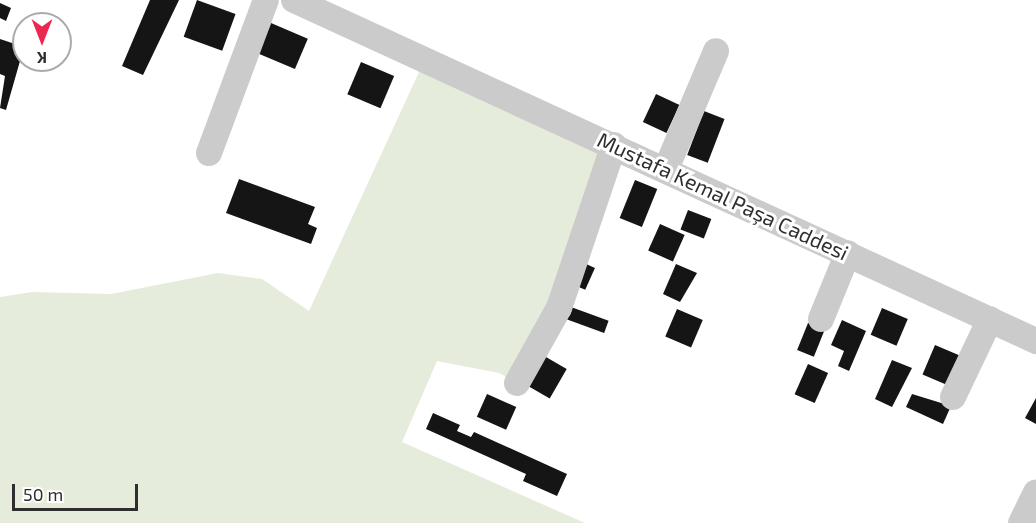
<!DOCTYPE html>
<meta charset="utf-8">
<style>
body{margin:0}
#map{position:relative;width:1036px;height:523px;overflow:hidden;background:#fff;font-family:"Exo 2",sans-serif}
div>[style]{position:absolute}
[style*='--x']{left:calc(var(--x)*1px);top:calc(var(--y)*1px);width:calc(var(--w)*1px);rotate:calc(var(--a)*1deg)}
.green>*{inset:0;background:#e6ecdb}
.building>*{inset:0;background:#151515;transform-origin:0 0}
.minor>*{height:26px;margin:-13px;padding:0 13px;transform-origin:13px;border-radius:13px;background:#cbcbcb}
span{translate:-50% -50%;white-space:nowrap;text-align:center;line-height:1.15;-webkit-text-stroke:6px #fff;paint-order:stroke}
.street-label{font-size:21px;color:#2e2e2e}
.north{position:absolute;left:12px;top:12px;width:60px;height:60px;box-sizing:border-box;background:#fff;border:2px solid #ababab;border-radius:50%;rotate:180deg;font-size:16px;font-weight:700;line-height:24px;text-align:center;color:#2e2e2e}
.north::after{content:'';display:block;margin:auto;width:21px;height:27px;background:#eb2950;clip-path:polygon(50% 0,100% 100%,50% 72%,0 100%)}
.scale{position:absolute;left:12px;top:484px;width:126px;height:27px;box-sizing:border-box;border:3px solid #2e2e2e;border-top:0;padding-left:8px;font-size:18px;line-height:21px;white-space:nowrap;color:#2e2e2e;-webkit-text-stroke:4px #fff;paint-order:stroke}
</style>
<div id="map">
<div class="green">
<i style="clip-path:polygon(425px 59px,614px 145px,517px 383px,499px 373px,437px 361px,402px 442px,585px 523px,0 523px,0 297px,32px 292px,111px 294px,218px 273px,262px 279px,309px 311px)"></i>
</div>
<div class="building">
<i style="clip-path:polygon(150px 0,179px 0,143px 75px,122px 66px)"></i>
<i style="left:197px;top:0;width:41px;height:39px;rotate:20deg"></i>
<i style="clip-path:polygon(0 3px,11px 8px,6px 21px,0 18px)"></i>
<i style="left:271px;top:23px;width:40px;height:33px;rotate:23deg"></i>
<i style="clip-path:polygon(0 39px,24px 47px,6px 110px,0 108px,5px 76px,0 74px)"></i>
<i style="left:361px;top:62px;width:36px;height:35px;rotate:23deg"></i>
<i style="left:656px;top:94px;width:26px;height:31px;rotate:25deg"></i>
<i style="left:704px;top:111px;width:22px;height:47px;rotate:21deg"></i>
<i style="clip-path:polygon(239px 179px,315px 207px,308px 224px,317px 228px,311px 244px,226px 213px)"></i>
<i style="left:635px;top:180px;width:24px;height:41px;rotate:22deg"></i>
<i style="left:688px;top:210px;width:25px;height:21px;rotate:21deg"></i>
<i style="left:660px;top:224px;width:27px;height:29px;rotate:24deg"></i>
<i style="left:584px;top:263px;width:12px;height:24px;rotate:24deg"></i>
<i style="clip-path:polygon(676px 264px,697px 273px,680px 302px,663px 294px)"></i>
<i style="left:571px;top:307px;width:40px;height:13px;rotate:20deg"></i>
<i style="left:882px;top:308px;width:28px;height:29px;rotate:23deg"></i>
<i style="left:677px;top:309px;width:28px;height:30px;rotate:23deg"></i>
<i style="clip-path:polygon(842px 320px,866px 331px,849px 371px,838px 366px,844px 351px,831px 345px)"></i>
<i style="left:808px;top:323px;width:18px;height:29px;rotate:22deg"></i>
<i style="left:935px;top:345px;width:30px;height:32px;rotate:23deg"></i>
<i style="left:539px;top:353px;width:32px;height:34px;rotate:30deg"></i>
<i style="clip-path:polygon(892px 360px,912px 368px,892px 407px,875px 399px)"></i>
<i style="left:808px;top:364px;width:22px;height:33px;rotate:24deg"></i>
<i style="left:487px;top:394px;width:32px;height:25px;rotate:24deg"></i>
<i style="clip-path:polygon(912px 394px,951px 406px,943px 424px,906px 407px)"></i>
<i style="clip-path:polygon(1036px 398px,1036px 424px,1025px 418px)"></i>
<i style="clip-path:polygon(433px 413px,460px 425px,457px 431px,471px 437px,474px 432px,567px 474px,557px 496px,523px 481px,526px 474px,426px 429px)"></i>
</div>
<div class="minor">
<i style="--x:294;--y:0;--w:817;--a:24.68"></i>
<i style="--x:209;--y:153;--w:163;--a:-69.6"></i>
<i style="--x:666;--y:169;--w:128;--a:-67"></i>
<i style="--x:821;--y:319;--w:71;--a:-67.8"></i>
<i style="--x:517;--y:383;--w:86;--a:-60.8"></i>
<i style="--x:559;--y:308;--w:172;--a:-71.4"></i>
<i style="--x:953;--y:397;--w:86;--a:-64.6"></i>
<i style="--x:1021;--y:523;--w:34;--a:-64"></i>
</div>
<div class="street-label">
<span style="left:723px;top:196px;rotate:25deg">Mustafa Kemal Paşa Caddesi</span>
</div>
<div class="north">K</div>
<div class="scale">50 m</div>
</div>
